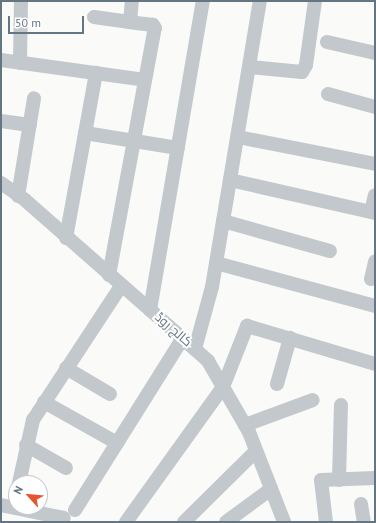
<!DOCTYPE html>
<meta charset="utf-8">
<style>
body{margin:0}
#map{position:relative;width:376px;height:523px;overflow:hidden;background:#fafaf8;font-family:"PT Sans",Cairo,sans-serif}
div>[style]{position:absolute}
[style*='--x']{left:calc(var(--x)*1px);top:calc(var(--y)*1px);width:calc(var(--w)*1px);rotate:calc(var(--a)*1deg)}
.minor>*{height:14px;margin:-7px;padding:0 7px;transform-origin:7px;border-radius:7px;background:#c3c8cc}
span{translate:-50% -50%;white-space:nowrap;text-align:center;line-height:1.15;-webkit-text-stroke:4px #fff;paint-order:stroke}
.street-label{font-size:13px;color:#657683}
.frame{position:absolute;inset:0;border:2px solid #657683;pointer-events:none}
.north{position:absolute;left:8px;top:475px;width:40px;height:40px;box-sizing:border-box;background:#fff;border:1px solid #c1c8cd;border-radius:50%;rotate:297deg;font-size:11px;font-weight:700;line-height:16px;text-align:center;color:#657683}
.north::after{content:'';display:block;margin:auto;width:14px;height:18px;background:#e4572e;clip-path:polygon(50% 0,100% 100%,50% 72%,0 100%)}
.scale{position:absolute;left:8px;top:16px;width:76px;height:18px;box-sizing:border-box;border:2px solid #657683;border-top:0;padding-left:5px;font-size:12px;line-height:14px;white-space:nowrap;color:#657683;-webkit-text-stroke:3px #fff;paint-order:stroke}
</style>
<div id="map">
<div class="minor">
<i style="--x:94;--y:17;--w:36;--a:8"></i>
<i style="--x:327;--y:42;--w:49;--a:12.9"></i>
<i style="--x:1;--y:60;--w:145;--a:7.9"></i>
<i style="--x:20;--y:63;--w:62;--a:-89.1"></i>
<i style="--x:250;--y:67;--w:52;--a:5.5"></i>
<i style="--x:302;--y:72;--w:8;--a:-60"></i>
<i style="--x:306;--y:65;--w:65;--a:-82"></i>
<i style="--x:328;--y:94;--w:49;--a:15.5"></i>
<i style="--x:1;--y:121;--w:29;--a:8"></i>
<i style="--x:85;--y:133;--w:94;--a:9.2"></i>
<i style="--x:238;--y:137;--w:140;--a:11.1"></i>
<i style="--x:230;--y:180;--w:149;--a:12.8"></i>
<i style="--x:1;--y:183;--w:29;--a:35"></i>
<i style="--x:25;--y:200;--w:244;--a:41.3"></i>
<i style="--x:208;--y:361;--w:82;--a:60"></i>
<i style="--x:249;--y:432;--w:97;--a:68.7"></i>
<i style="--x:18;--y:196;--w:99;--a:-80.7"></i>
<i style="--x:371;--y:212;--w:17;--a:-77"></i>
<i style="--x:223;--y:221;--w:111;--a:15.7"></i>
<i style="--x:66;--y:238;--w:168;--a:-79.7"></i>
<i style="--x:216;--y:263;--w:165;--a:15.1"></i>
<i style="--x:109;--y:275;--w:251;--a:-79.5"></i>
<i style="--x:155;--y:28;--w:4;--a:-124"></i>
<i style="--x:153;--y:25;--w:23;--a:-173"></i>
<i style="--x:130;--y:22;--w:21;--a:-85"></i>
<i style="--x:371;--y:279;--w:18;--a:-77"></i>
<i style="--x:150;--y:310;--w:314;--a:-80.3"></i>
<i style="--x:195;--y:349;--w:64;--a:-74.7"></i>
<i style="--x:212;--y:287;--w:290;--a:-80.5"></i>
<i style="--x:66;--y:368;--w:51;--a:30.6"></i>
<i style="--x:277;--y:384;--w:48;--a:-74.2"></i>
<i style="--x:44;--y:402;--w:84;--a:29.3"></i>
<i style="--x:245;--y:425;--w:72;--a:-20.2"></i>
<i style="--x:26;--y:445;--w:46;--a:29.9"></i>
<i style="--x:339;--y:480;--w:75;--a:-88.5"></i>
<i style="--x:19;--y:483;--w:65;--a:-77.5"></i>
<i style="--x:33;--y:420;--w:160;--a:-56.7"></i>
<i style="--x:361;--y:504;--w:18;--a:81"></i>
<i style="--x:1;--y:505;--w:64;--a:11.7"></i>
<i style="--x:75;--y:510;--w:203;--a:-57.9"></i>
<i style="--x:126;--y:522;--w:166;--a:-54.3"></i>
<i style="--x:223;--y:387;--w:66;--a:-68.5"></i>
<i style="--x:247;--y:326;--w:134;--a:16.5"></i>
<i style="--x:184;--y:522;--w:101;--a:-44.6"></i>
<i style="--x:226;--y:522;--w:56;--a:-36.3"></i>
<i style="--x:326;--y:522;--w:42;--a:-96.8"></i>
<i style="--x:321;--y:480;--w:54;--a:-2.1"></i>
</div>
<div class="street-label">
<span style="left:173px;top:330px;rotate:41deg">کالج روڈ</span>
</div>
<div class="frame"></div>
<div class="north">N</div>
<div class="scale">50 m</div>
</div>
